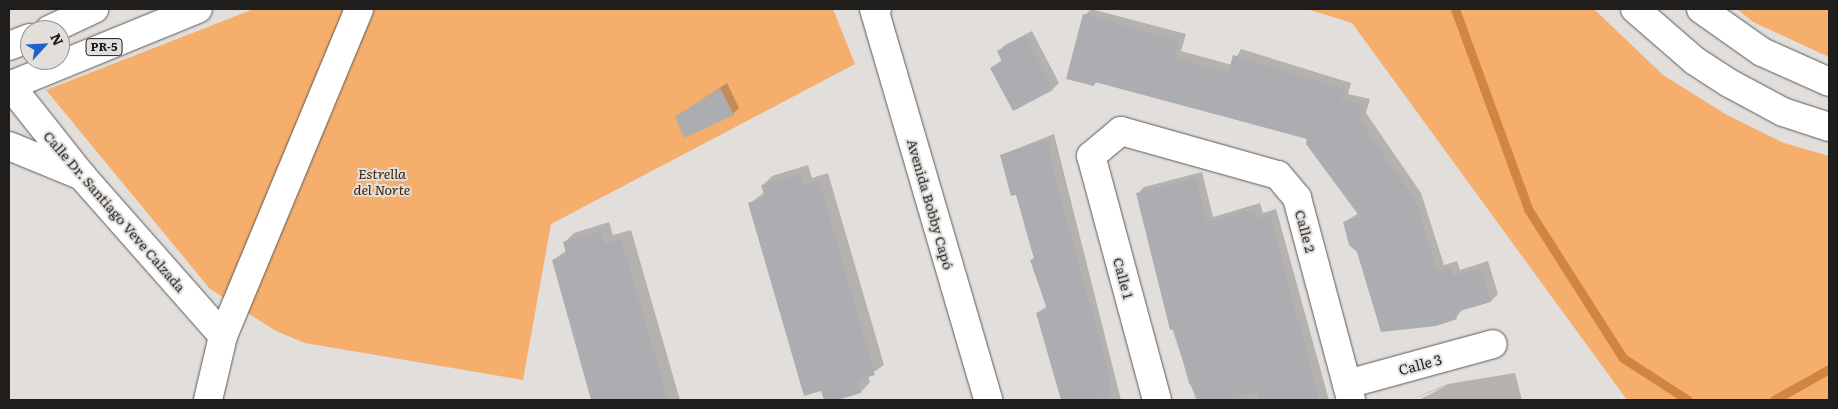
<!DOCTYPE html>
<meta charset="utf-8">
<style>
body{margin:0}
#map{position:relative;width:1838px;height:409px;overflow:hidden;background:#e1dedb;font-family:Literata,serif}
div>[style]{position:absolute}
[style*='--x']{left:calc(var(--x)*1px);top:calc(var(--y)*1px);width:calc(var(--w)*1px);rotate:calc(var(--a)*1deg)}
.green>*{inset:0;background:#f6ae6c}
.shadow>*{inset:0;background:#0003}
.stream>*{height:9px;margin:-4.5px;padding:0 4.5px;transform-origin:4.5px;border-radius:4.5px;background:#ce8640}
.building>*{inset:0;background:#abadb0}
.roads{filter:drop-shadow(0 0 1px #5c5a58) drop-shadow(0 0 1px #5c5a58)}
.minor>*{height:28px;margin:-14px;padding:0 14px;transform-origin:14px;border-radius:14px;background:#fff}
.highway>*{height:28px;margin:-14px;padding:0 14px;transform-origin:14px;border-radius:14px;background:#fff}
span{translate:-50% -50%;white-space:nowrap;text-align:center;line-height:1.15;-webkit-text-stroke:4px #e1dedb;paint-order:stroke}
.shield-label span{padding:1px 4px;background:#e1dedb;border:1px solid;border-radius:4px;-webkit-text-stroke-width:0}
.shield-label{font-size:12px;color:#1f1e1d;font-weight:700}
.park-label{font-size:14px;color:#412405;font-style:italic}
.street-label{font-size:14px;color:#1f1e1d}
.frame{position:absolute;inset:0;border:10px solid #1f1e1d;pointer-events:none}
.north{position:absolute;left:20px;top:20px;width:50px;height:50px;box-sizing:border-box;background:#e1dedb;border:1px solid #93918f;border-radius:50%;rotate:65deg;font-size:14px;font-weight:700;line-height:20px;text-align:center;color:#1f1e1d}
.north::after{content:'';display:block;margin:auto;width:18px;height:22px;background:#1d62cd;clip-path:polygon(50% 0,100% 100%,50% 72%,0 100%)}
</style>
<div id="map">
<div class="green">
<i style="clip-path:polygon(254px 9px,833px 9px,855px 64px,551px 224px,523px 380px,305px 343px,276px 331px,210px 289px,46px 90px)"></i>
<i style="clip-path:polygon(1307px 9px,1594px 9px,1663px 75px,1727px 115px,1784px 143px,1829px 156px,1829px 400px,1627px 400px,1352px 23px)"></i>
<i style="clip-path:polygon(1737px 9px,1829px 9px,1829px 57px,1753px 22px)"></i>
</div>
<div class="shadow">
<i style="clip-path:polygon(1091px 9px,1186px 34px,1181px 51px,1232px 65px,1241px 49px,1351px 83px,1348px 94px,1370px 99px,1366px 113px,1421px 193px,1444px 265px,1457px 261px,1460px 270px,1488px 261px,1498px 294px,1491px 301px,1462px 309px,1456px 318px,1359px 252px,1344px 222px,1359px 213px,1308px 138px,1097px 81px,1094px 85px,1085px 15px)"></i>
<i style="clip-path:polygon(1032px 31px,1059px 83px,1053px 89px,992px 68px,1003px 59px,999px 51px,1005px 45px)"></i>
<i style="clip-path:polygon(727px 83px,739px 108px,733px 114px,676px 117px)"></i>
<i style="clip-path:polygon(1054px 134px,1121px 400px,1073px 400px,1037px 313px,1047px 306px,1031px 261px,1035px 257px,1017px 193px,1001px 155px)"></i>
<i style="clip-path:polygon(808px 165px,812px 178px,828px 173px,884px 365px,868px 376px,870px 382px,861px 392px,833px 400px,825px 400px,749px 204px,765px 192px,763px 185px,772px 176px)"></i>
<i style="clip-path:polygon(1202px 172px,1213px 217px,1260px 203px,1263px 213px,1276px 209px,1329px 400px,1196px 400px,1164px 304px,1138px 193px,1144px 187px)"></i>
<i style="clip-path:polygon(609px 222px,613px 235px,631px 230px,680px 400px,593px 400px,553px 260px,567px 250px,565px 242px,574px 233px)"></i>
<i style="clip-path:polygon(1515px 373px,1522px 400px,1419px 400px,1446px 386px,1409px 400px,1448px 384px)"></i>
</div>
<div class="stream">
<i style="--x:1455;--y:9;--w:213;--a:69.9"></i>
<i style="--x:1528;--y:209;--w:177;--a:57.5"></i>
<i style="--x:1623;--y:358;--w:77;--a:32.9"></i>
<i style="--x:1774;--y:400;--w:63;--a:-29.4"></i>
</div>
<div class="building">
<i style="clip-path:polygon(1083px 14px,1179px 41px,1175px 58px,1228px 73px,1233px 55px,1345px 90px,1341px 100px,1364px 106px,1360px 121px,1415px 200px,1437px 271px,1450px 267px,1453px 276px,1481px 268px,1491px 302px,1463px 310px,1455px 314px,1457px 319px,1436px 326px,1381px 332px,1357px 252px,1349px 245px,1343px 222px,1360px 217px,1306px 144px,1307px 139px,1095px 82px,1094px 86px,1066px 79px)"></i>
<i style="clip-path:polygon(1026px 36px,1053px 90px,1013px 111px,990px 68px,1002px 61px,997px 51px)"></i>
<i style="clip-path:polygon(720px 88px,734px 115px,684px 138px,675px 117px)"></i>
<i style="clip-path:polygon(1048px 139px,1053px 171px,1109px 373px,1110px 395px,1092px 400px,1061px 400px,1036px 313px,1047px 309px,1030px 260px,1034px 259px,1016px 195px,1011px 196px,1000px 155px)"></i>
<i style="clip-path:polygon(799px 174px,803px 186px,819px 181px,875px 375px,858px 380px,861px 393px,837px 400px,824px 400px,821px 391px,804px 396px,748px 203px,765px 198px,761px 185px)"></i>
<i style="clip-path:polygon(1196px 178px,1207px 222px,1254px 209px,1257px 219px,1270px 215px,1319px 400px,1260px 400px,1257px 391px,1227px 400px,1200px 400px,1189px 383px,1174px 329px,1170px 330px,1136px 193px)"></i>
<i style="clip-path:polygon(600px 231px,604px 244px,621px 239px,668px 400px,591px 400px,552px 260px,567px 256px,563px 242px)"></i>
</div>
<div class="roads">
<div class="minor">
<i style="--x:874;--y:9;--w:407;--a:73.7"></i>
<i style="--x:9;--y:84;--w:117;--a:51.6"></i>
<i style="--x:82;--y:176;--w:213;--a:48.6"></i>
<i style="--x:1347;--y:384;--w:151;--a:-15.3"></i>
<i style="--x:208;--y:400;--w:66;--a:-76.8"></i>
<i style="--x:223;--y:336;--w:354;--a:-67.4"></i>
<i style="--x:1157;--y:400;--w:253;--a:-105.1"></i>
<i style="--x:1091;--y:156;--w:39;--a:-40"></i>
<i style="--x:1121;--y:131;--w:163;--a:15.7"></i>
<i style="--x:1278;--y:175;--w:30;--a:50"></i>
<i style="--x:1297;--y:198;--w:209;--a:75"></i>
</div>
<div class="highway">
<i style="--x:1635;--y:9;--w:79;--a:40.9"></i>
<i style="--x:1695;--y:61;--w:40;--a:32.9"></i>
<i style="--x:1729;--y:83;--w:61;--a:28.2"></i>
<i style="--x:1783;--y:112;--w:48;--a:18.1"></i>
<i style="--x:1701;--y:9;--w:75;--a:35.2"></i>
<i style="--x:1762;--y:52;--w:73;--a:24.1"></i>
<i style="--x:876;--y:12;--w:3;--a:-72"></i>
<i style="--x:49;--y:30;--w:50;--a:-25"></i>
<i style="--x:9;--y:46;--w:22;--a:-21"></i>
<i style="--x:9;--y:86;--w:204;--a:-22.2"></i>
<i style="--x:9;--y:146;--w:79;--a:22.3"></i>
</div>
</div>
<div class="shield-label">
<span style="left:104px;top:47px">PR-5</span>
</div>
<div class="park-label">
<span style="left:382px;top:181px">Estrella<br>del Norte</span>
</div>
<div class="street-label">
<span style="left:931px;top:204px;rotate:74deg">Avenida Bobby Capó</span>
<span style="left:115px;top:211px;rotate:49deg">Calle Dr. Santiago Veve Calzada</span>
<span style="left:1306px;top:231px;rotate:75deg">Calle 2</span>
<span style="left:1124px;top:278px;rotate:75deg">Calle 1</span>
<span style="left:1420px;top:364px;rotate:-15deg">Calle 3</span>
</div>
<div class="frame"></div>
<div class="north">N</div>
</div>
